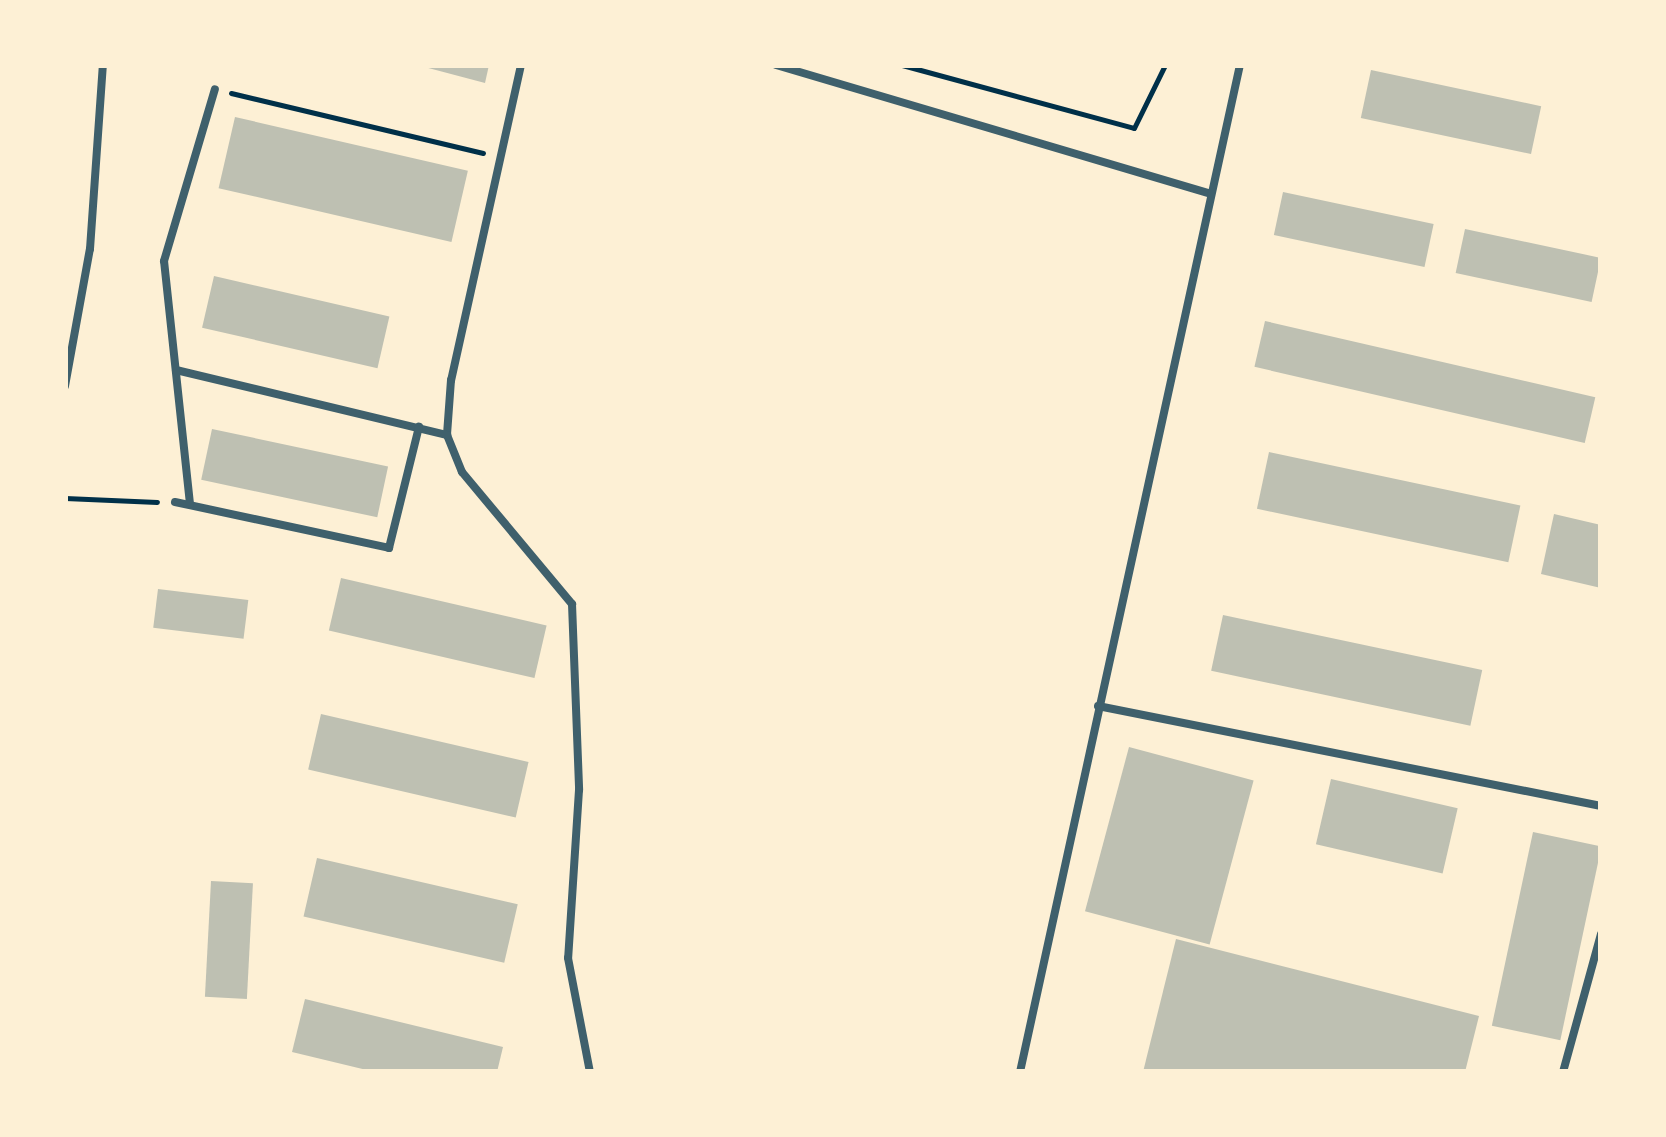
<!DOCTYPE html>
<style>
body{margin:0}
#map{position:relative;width:1666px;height:1137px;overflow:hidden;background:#fdf0d5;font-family:"Times New Roman",serif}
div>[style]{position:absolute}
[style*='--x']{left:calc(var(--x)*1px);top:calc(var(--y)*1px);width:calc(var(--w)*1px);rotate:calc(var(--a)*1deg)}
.building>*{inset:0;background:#bec0b2;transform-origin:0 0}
.path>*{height:5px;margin:-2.5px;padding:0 2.5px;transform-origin:2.5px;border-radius:2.5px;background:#003049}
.service>*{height:8px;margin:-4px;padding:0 4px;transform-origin:4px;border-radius:4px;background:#3f606c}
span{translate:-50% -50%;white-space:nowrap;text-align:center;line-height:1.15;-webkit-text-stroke:8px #fdf0d5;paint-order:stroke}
.frame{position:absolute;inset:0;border:68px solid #fdf0d5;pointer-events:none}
</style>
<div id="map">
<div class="building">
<i style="clip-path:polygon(417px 65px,489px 65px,485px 83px)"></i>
<i style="left:1371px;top:70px;width:174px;height:49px;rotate:12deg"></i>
<i style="left:235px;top:117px;width:239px;height:73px;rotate:13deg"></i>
<i style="left:1283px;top:192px;width:154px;height:44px;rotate:12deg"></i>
<i style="left:1465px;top:229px;width:139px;height:45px;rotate:12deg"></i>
<i style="left:214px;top:276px;width:180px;height:53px;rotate:13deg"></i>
<i style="left:1265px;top:321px;width:339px;height:47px;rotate:13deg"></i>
<i style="left:212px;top:429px;width:180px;height:52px;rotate:12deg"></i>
<i style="left:1269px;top:452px;width:257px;height:58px;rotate:12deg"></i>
<i style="clip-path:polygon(1554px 514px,1601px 525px,1601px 588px,1541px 574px)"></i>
<i style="left:341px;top:578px;width:211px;height:54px;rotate:13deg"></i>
<i style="left:158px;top:589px;width:91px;height:39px;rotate:7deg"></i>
<i style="left:1223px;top:615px;width:265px;height:57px;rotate:12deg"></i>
<i style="left:321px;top:714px;width:213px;height:57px;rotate:13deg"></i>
<i style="left:1129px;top:747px;width:129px;height:170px;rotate:15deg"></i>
<i style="left:1331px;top:779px;width:130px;height:67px;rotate:13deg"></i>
<i style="left:1533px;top:832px;width:70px;height:198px;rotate:12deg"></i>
<i style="left:317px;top:858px;width:206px;height:60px;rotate:13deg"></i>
<i style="left:211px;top:881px;width:42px;height:116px;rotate:3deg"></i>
<i style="clip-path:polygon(1176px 939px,1479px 1016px,1465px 1072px,1143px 1072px)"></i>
<i style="clip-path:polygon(305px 999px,503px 1047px,497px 1072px,375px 1072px,292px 1052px)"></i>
</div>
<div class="path">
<i style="--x:902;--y:65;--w:240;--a:15.2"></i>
<i style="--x:1134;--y:128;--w:70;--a:-63.8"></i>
<i style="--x:231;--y:93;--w:259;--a:13.4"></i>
<i style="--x:65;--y:498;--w:92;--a:2.5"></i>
</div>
<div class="service">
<i style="--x:521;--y:65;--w:323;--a:102.5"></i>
<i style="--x:451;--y:380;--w:55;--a:94.2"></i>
<i style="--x:447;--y:435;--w:40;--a:68"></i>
<i style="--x:462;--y:472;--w:172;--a:50.2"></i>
<i style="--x:572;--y:604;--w:186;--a:87.8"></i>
<i style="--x:579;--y:790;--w:168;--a:93.7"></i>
<i style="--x:568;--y:958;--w:116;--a:79.1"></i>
<i style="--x:776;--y:65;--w:451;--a:16.5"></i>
<i style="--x:176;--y:370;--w:279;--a:13.5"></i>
<i style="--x:65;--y:386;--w:139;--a:-79.7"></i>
<i style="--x:90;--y:249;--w:184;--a:-86"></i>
<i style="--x:175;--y:502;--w:219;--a:12.1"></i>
<i style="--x:389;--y:548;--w:125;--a:-76.1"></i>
<i style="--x:190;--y:504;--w:244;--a:-96.1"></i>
<i style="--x:164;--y:261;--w:179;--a:-73.5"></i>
<i style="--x:1098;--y:706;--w:513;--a:11.24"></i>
<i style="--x:1020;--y:1072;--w:1031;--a:-77.68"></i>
<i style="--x:1563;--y:1072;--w:143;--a:-74.6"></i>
</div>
<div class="frame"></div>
</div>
